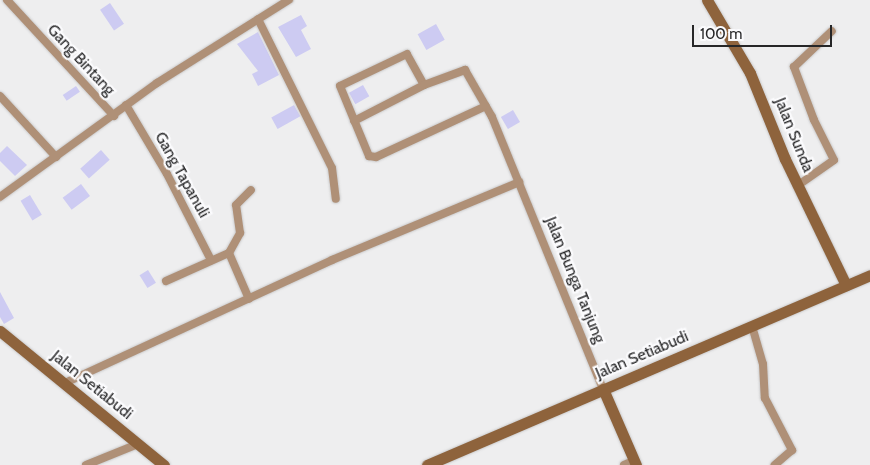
<!DOCTYPE html>
<style>
body{margin:0}
#map{position:relative;width:870px;height:465px;overflow:hidden;background:#eeeeef;font-family:Cabin,sans-serif}
div>[style]{position:absolute}
[style*='--x']{left:calc(var(--x)*1px);top:calc(var(--y)*1px);width:calc(var(--w)*1px);rotate:calc(var(--a)*1deg)}
.building>*{inset:0;background:#cdcbf2;transform-origin:0 0}
.roads{filter:drop-shadow(0 0 1px #cacacb) drop-shadow(0 0 1px #cacacb)}
.street>*{height:8px;margin:-4px;padding:0 4px;transform-origin:4px;border-radius:4px;background:#af9077}
.secondary>*{height:11px;margin:-5.5px;padding:0 5.5px;transform-origin:5.5px;border-radius:5.5px;background:#8e633c}
span{translate:-50% -50%;white-space:nowrap;text-align:center;line-height:1.15;-webkit-text-stroke:4.5px #fbfbfd;paint-order:stroke}
.street-label{font-size:16px;color:#262627}
.scale{position:absolute;left:692px;top:25px;width:140px;height:22px;box-sizing:border-box;border:2px solid #262627;border-top:0;padding-left:6px;font-size:15px;line-height:18px;white-space:nowrap;color:#262627;-webkit-text-stroke:4px #fbfbfd;paint-order:stroke}
</style>
<div id="map">
<div class="building">
<i style="left:110px;top:3px;width:25px;height:12px;rotate:56deg"></i>
<i style="clip-path:polygon(301px 15px,307px 26px,301px 30px,311px 49px,296px 57px,278px 27px)"></i>
<i style="left:436px;top:24px;width:18px;height:21px;rotate:61deg"></i>
<i style="clip-path:polygon(258px 32px,279px 75px,258px 86px,252px 74px,258px 71px,237px 44px)"></i>
<i style="left:363px;top:85px;width:13px;height:16px;rotate:61deg"></i>
<i style="left:76px;top:86px;width:7px;height:16px;rotate:56deg"></i>
<i style="left:294px;top:105px;width:13px;height:26px;rotate:61deg"></i>
<i style="left:513px;top:110px;width:14px;height:14px;rotate:60deg"></i>
<i style="clip-path:polygon(7px 146px,27px 165px,15px 176px,0 161px,0 153px)"></i>
<i style="left:101px;top:150px;width:13px;height:28px;rotate:48deg"></i>
<i style="left:81px;top:184px;width:15px;height:23px;rotate:53deg"></i>
<i style="left:30px;top:195px;width:23px;height:11px;rotate:59deg"></i>
<i style="left:148px;top:270px;width:15px;height:10px;rotate:58deg"></i>
<i style="clip-path:polygon(0 292px,14px 318px,4px 324px,0 317px)"></i>
</div>
<div class="roads">
<div class="street">
<i style="--x:7;--y:0;--w:158;--a:47.3"></i>
<i style="--x:258;--y:19;--w:166;--a:63.6"></i>
<i style="--x:332;--y:168;--w:31;--a:83"></i>
<i style="--x:424;--y:85;--w:35;--a:-119"></i>
<i style="--x:407;--y:54;--w:74;--a:154.5"></i>
<i style="--x:340;--y:86;--w:76;--a:67.5"></i>
<i style="--x:369;--y:156;--w:7;--a:8"></i>
<i style="--x:376;--y:157;--w:121;--a:-24.9"></i>
<i style="--x:0;--y:96;--w:83;--a:47.4"></i>
<i style="--x:126;--y:105;--w:80;--a:59.3"></i>
<i style="--x:167;--y:174;--w:97;--a:62.9"></i>
<i style="--x:354;--y:121;--w:79;--a:-27.2"></i>
<i style="--x:424;--y:85;--w:44;--a:-20.1"></i>
<i style="--x:465;--y:70;--w:54;--a:60.1"></i>
<i style="--x:492;--y:117;--w:294;--a:67.8"></i>
<i style="--x:797;--y:186;--w:45;--a:-35.1"></i>
<i style="--x:834;--y:160;--w:45;--a:-116.6"></i>
<i style="--x:814;--y:120;--w:57;--a:-110.7"></i>
<i style="--x:794;--y:67;--w:52;--a:-43.5"></i>
<i style="--x:0;--y:197;--w:194;--a:-36"></i>
<i style="--x:157;--y:83;--w:156;--a:-32.2"></i>
<i style="--x:229;--y:253;--w:50;--a:66.5"></i>
<i style="--x:166;--y:281;--w:69;--a:-24"></i>
<i style="--x:229;--y:253;--w:23;--a:-61"></i>
<i style="--x:240;--y:233;--w:28;--a:-98"></i>
<i style="--x:236;--y:205;--w:21;--a:-45"></i>
<i style="--x:752;--y:326;--w:40;--a:74"></i>
<i style="--x:763;--y:364;--w:34;--a:87"></i>
<i style="--x:765;--y:398;--w:59;--a:62.6"></i>
<i style="--x:792;--y:450;--w:23;--a:139"></i>
<i style="--x:65;--y:383;--w:294;--a:-24.7"></i>
<i style="--x:332;--y:260;--w:203;--a:-22.6"></i>
<i style="--x:86;--y:465;--w:56;--a:-22"></i>
<i style="--x:624;--y:465;--w:12;--a:-24"></i>
</div>
<div class="secondary">
<i style="--x:707;--y:0;--w:85;--a:59.5"></i>
<i style="--x:750;--y:73;--w:93;--a:67.9"></i>
<i style="--x:785;--y:159;--w:140;--a:64.2"></i>
<i style="--x:0;--y:331;--w:212;--a:39.3"></i>
<i style="--x:603;--y:389;--w:83;--a:66.5"></i>
<i style="--x:427;--y:465;--w:482;--a:-23.2"></i>
</div>
</div>
<div class="street-label">
<span style="left:81px;top:60px;rotate:47deg">Gang Bintang</span>
<span style="left:794px;top:135px;rotate:68deg">Jalan Sunda</span>
<span style="left:182px;top:175px;rotate:61deg">Gang Tapanuli</span>
<span style="left:575px;top:280px;rotate:68deg">Jalan Bunga Tanjung</span>
<span style="left:642px;top:355px;rotate:-23deg">Jalan Setiabudi</span>
<span style="left:92px;top:385px;rotate:39deg">Jalan Setiabudi</span>
</div>
<div class="scale">100 m</div>
</div>
